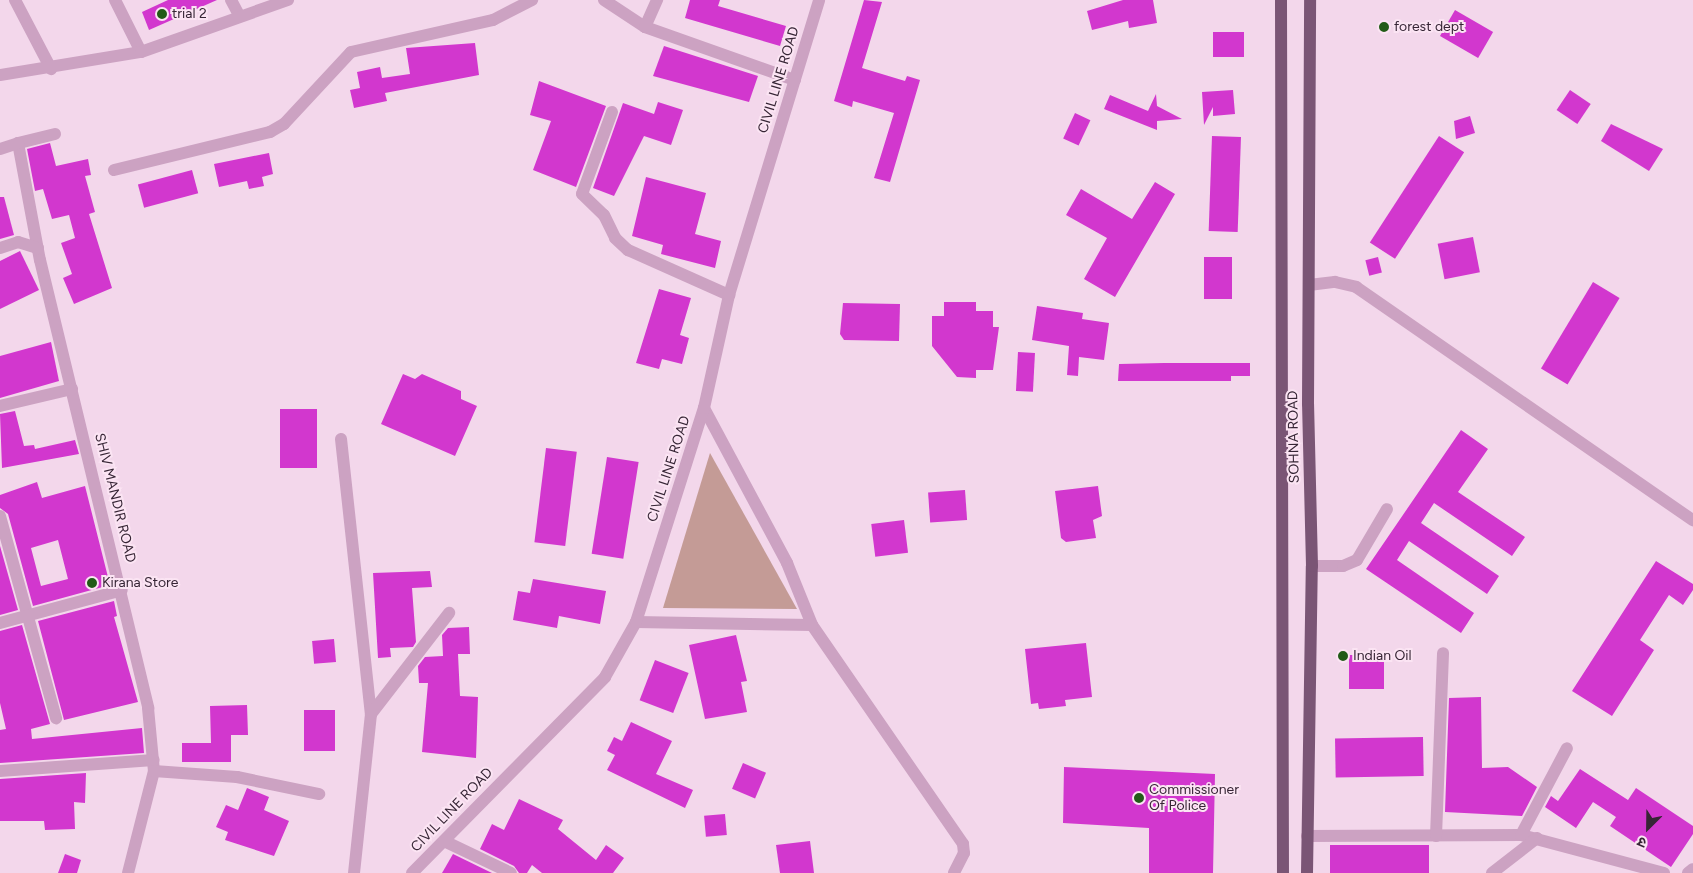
<!DOCTYPE html>
<meta charset="utf-8">
<style>
body{margin:0}
#map{position:relative;width:1693px;height:873px;overflow:hidden;background:#f3d7eb;font-family:Figtree,"Noto Sans Devanagari",sans-serif}
div>[style]{position:absolute}
[style*='--x']{left:calc(var(--x)*1px);top:calc(var(--y)*1px);width:calc(var(--w)*1px);rotate:calc(var(--a)*1deg)}
.green>*{inset:0;background:#c49b96}
.building>*{inset:0;background:#d237ce;transform-origin:0 0}
.minor>*{height:12px;margin:-6px;padding:0 6px;transform-origin:6px;border-radius:6px;background:#cca2c2}
.major>*{height:12px;margin:-6px;padding:0 6px;transform-origin:6px;border-radius:6px;background:#7a5575}
.dots>*{width:14px;height:14px;translate:-50% -50%;box-sizing:border-box;border:2px solid #fbe4f3;border-radius:50%}
span{translate:-50% -50%;white-space:nowrap;text-align:center;line-height:1.15;-webkit-text-stroke:4px #fbe4f3;paint-order:stroke}
.poi-label{font-size:14px;color:#362535}
.left{translate:0 -50%;text-align:left}
.street-label{font-size:14px;color:#362535}
.north{position:absolute;left:1623px;top:803px;width:50px;height:50px;-webkit-text-stroke:4px #fbe4f3;paint-order:stroke;rotate:203deg;font-size:14px;font-weight:700;line-height:20px;text-align:center;color:#362535}
.north::after{content:'';display:block;margin:auto;width:18px;height:22px;background:#362535;clip-path:polygon(50% 0,100% 100%,50% 72%,0 100%)}
</style>
<div id="map">
<div class="green">
<i style="clip-path:polygon(710px 453px,797px 609px,663px 608px)"></i>
</div>
<div class="building">
<i style="clip-path:polygon(168px 0,217px 0,149px 30px,142px 12px)"></i>
<i style="clip-path:polygon(690px 0,720px 0,718px 6px,786px 26px,780px 46px,685px 18px)"></i>
<i style="clip-path:polygon(864px 0,882px 2px,862px 68px,905px 81px,907px 76px,920px 80px,890px 182px,874px 178px,894px 113px,853px 101px,852px 107px,834px 101px)"></i>
<i style="clip-path:polygon(1123px 0,1153px 0,1157px 23px,1129px 28px,1128px 21px,1092px 30px,1087px 11px)"></i>
<i style="left:1455px;top:10px;width:44px;height:30px;rotate:30deg"></i>
<i style="left:1244px;top:32px;width:25px;height:31px;rotate:90deg"></i>
<i style="clip-path:polygon(475px 43px,479px 75px,385px 93px,387px 101px,354px 108px,350px 90px,360px 88px,357px 72px,380px 67px,382px 78px,410px 74px,406px 48px)"></i>
<i style="clip-path:polygon(664px 46px,758px 76px,749px 102px,653px 76px)"></i>
<i style="clip-path:polygon(539px 81px,606px 106px,576px 187px,533px 170px,551px 121px,530px 115px)"></i>
<i style="clip-path:polygon(1233px 90px,1235px 114px,1213px 116px,1213px 107px,1204px 125px,1202px 92px)"></i>
<i style="left:1570px;top:90px;width:25px;height:24px;rotate:34deg"></i>
<i style="clip-path:polygon(1156px 94px,1157px 106px,1182px 119px,1157px 121px,1157px 130px,1104px 109px,1110px 95px,1148px 111px)"></i>
<i style="clip-path:polygon(658px 102px,683px 110px,671px 145px,644px 136px,614px 196px,593px 188px,623px 103px,654px 114px)"></i>
<i style="left:1075px;top:113px;width:17px;height:28px;rotate:25deg"></i>
<i style="clip-path:polygon(1470px 116px,1475px 133px,1456px 139px,1454px 121px)"></i>
<i style="clip-path:polygon(1611px 124px,1663px 149px,1649px 171px,1601px 141px)"></i>
<i style="left:1212px;top:136px;width:29px;height:95px;rotate:2deg"></i>
<i style="left:1439px;top:136px;width:30px;height:127px;rotate:33deg"></i>
<i style="clip-path:polygon(50px 143px,56px 166px,88px 159px,91px 175px,85px 176px,95px 212px,89px 214px,112px 288px,74px 304px,63px 278px,72px 274px,61px 243px,75px 238px,69px 215px,52px 219px,43px 189px,35px 191px,27px 149px)"></i>
<i style="clip-path:polygon(269px 153px,273px 174px,262px 177px,264px 186px,249px 189px,247px 181px,219px 187px,214px 164px)"></i>
<i style="left:192px;top:170px;width:24px;height:56px;rotate:75deg"></i>
<i style="clip-path:polygon(646px 177px,706px 193px,695px 234px,721px 241px,715px 268px,661px 254px,663px 245px,632px 236px)"></i>
<i style="clip-path:polygon(1155px 182px,1175px 194px,1115px 297px,1084px 279px,1107px 238px,1066px 215px,1081px 189px,1132px 219px)"></i>
<i style="clip-path:polygon(0 197px,4px 197px,14px 235px,0 239px)"></i>
<i style="left:1473px;top:237px;width:36px;height:36px;rotate:79deg"></i>
<i style="clip-path:polygon(20px 251px,39px 290px,0 309px,0 261px)"></i>
<i style="left:1204px;top:257px;width:28px;height:42px"></i>
<i style="left:1378px;top:257px;width:16px;height:13px;rotate:76deg"></i>
<i style="left:1593px;top:282px;width:31px;height:101px;rotate:31deg"></i>
<i style="clip-path:polygon(659px 289px,691px 298px,680px 335px,689px 338px,682px 364px,662px 359px,659px 369px,636px 363px)"></i>
<i style="clip-path:polygon(944px 302px,976px 302px,976px 311px,993px 311px,993px 327px,999px 327px,993px 370px,976px 370px,976px 378px,957px 377px,932px 346px,932px 316px,944px 316px)"></i>
<i style="clip-path:polygon(843px 303px,900px 304px,899px 341px,844px 340px,840px 334px)"></i>
<i style="clip-path:polygon(1037px 306px,1083px 313px,1082px 319px,1109px 323px,1104px 360px,1079px 357px,1078px 376px,1067px 375px,1069px 346px,1032px 340px)"></i>
<i style="clip-path:polygon(51px 342px,59px 381px,0 398px,0 356px)"></i>
<i style="left:1018px;top:352px;width:17px;height:39px;rotate:3deg"></i>
<i style="clip-path:polygon(1164px 363px,1250px 363px,1250px 376px,1231px 376px,1231px 381px,1118px 381px,1119px 364px)"></i>
<i style="clip-path:polygon(403px 374px,415px 379px,422px 374px,461px 391px,461px 399px,477px 406px,455px 456px,381px 424px)"></i>
<i style="left:280px;top:409px;width:37px;height:59px"></i>
<i style="clip-path:polygon(15px 411px,24px 446px,34px 445px,35px 449px,75px 440px,79px 454px,2px 468px,0 414px)"></i>
<i style="clip-path:polygon(1461px 430px,1488px 449px,1458px 492px,1525px 537px,1512px 556px,1434px 503px,1421px 523px,1499px 576px,1487px 594px,1409px 541px,1397px 560px,1474px 613px,1461px 633px,1366px 569px)"></i>
<i style="left:546px;top:448px;width:31px;height:95px;rotate:7deg"></i>
<i style="left:607px;top:457px;width:32px;height:98px;rotate:9deg"></i>
<i style="clip-path:polygon(evenodd,37px 482px,42px 498px,85px 486px,110px 585px,33px 606px,8px 514px,0 508px,0 495px,37px 482px,58px 540px,68px 579px,41px 586px,31px 548px,58px 540px)"></i>
<i style="clip-path:polygon(1098px 486px,1102px 516px,1093px 520px,1096px 538px,1066px 542px,1061px 538px,1055px 491px)"></i>
<i style="left:965px;top:490px;width:30px;height:37px;rotate:86deg"></i>
<i style="left:904px;top:520px;width:33px;height:33px;rotate:83deg"></i>
<i style="clip-path:polygon(0 546px,18px 610px,0 615px)"></i>
<i style="clip-path:polygon(1656px 561px,1693px 584px,1693px 590px,1683px 605px,1669px 595px,1640px 640px,1654px 650px,1612px 716px,1572px 691px)"></i>
<i style="clip-path:polygon(430px 571px,432px 587px,412px 588px,416px 642px,413px 647px,390px 648px,391px 657px,378px 658px,373px 573px)"></i>
<i style="clip-path:polygon(533px 579px,606px 591px,600px 624px,559px 616px,557px 628px,513px 620px,518px 591px,530px 593px)"></i>
<i style="clip-path:polygon(114px 601px,117px 616px,114px 617px,138px 702px,64px 720px,38px 621px)"></i>
<i style="clip-path:polygon(22px 625px,50px 724px,31px 729px,32px 739px,142px 728px,144px 753px,0 763px,0 730px,6px 729px,0 703px,0 631px)"></i>
<i style="clip-path:polygon(469px 627px,470px 654px,458px 654px,460px 696px,478px 697px,476px 758px,422px 752px,428px 683px,419px 683px,418px 666px,425px 657px,443px 656px,442px 635px,448px 628px)"></i>
<i style="clip-path:polygon(736px 635px,747px 681px,741px 682px,747px 712px,705px 719px,689px 645px)"></i>
<i style="left:334px;top:639px;width:23px;height:22px;rotate:85deg"></i>
<i style="clip-path:polygon(1086px 643px,1092px 697px,1065px 700px,1066px 706px,1039px 709px,1038px 703px,1031px 704px,1025px 649px)"></i>
<i style="left:1349px;top:655px;width:35px;height:34px"></i>
<i style="left:655px;top:660px;width:36px;height:43px;rotate:21deg"></i>
<i style="clip-path:polygon(1481px 697px,1482px 768px,1508px 767px,1537px 787px,1522px 816px,1445px 812px,1449px 698px)"></i>
<i style="clip-path:polygon(247px 705px,248px 735px,231px 735px,231px 762px,182px 762px,182px 743px,211px 743px,210px 706px)"></i>
<i style="left:304px;top:710px;width:31px;height:41px"></i>
<i style="clip-path:polygon(631px 722px,672px 741px,656px 774px,693px 790px,685px 808px,607px 770px,615px 755px,607px 751px,614px 737px,622px 741px)"></i>
<i style="left:1423px;top:737px;width:39px;height:88px;rotate:89deg"></i>
<i style="left:743px;top:763px;width:25px;height:28px;rotate:23deg"></i>
<i style="clip-path:polygon(1064px 767px,1215px 774px,1213px 873px,1149px 873px,1149px 828px,1063px 823px)"></i>
<i style="clip-path:polygon(1580px 769px,1628px 800px,1636px 788px,1693px 826px,1693px 834px,1671px 867px,1610px 826px,1616px 817px,1593px 802px,1576px 828px,1545px 807px,1551px 796px,1558px 801px)"></i>
<i style="clip-path:polygon(86px 773px,85px 803px,74px 802px,75px 829px,45px 830px,44px 821px,0 821px,0 779px)"></i>
<i style="clip-path:polygon(247px 788px,269px 797px,264px 810px,289px 821px,274px 856px,225px 840px,228px 832px,216px 827px,226px 805px,238px 810px)"></i>
<i style="clip-path:polygon(519px 799px,563px 820px,558px 829px,596px 860px,606px 845px,624px 858px,613px 873px,542px 873px,532px 865px,527px 873px,519px 873px,514px 866px,480px 849px,492px 824px,504px 830px)"></i>
<i style="left:725px;top:814px;width:21px;height:21px;rotate:85deg"></i>
<i style="clip-path:polygon(810px 841px,814px 873px,780px 873px,776px 845px)"></i>
<i style="left:1429px;top:845px;width:28px;height:99px;rotate:90deg"></i>
<i style="clip-path:polygon(65px 854px,81px 860px,77px 873px,58px 873px)"></i>
<i style="clip-path:polygon(453px 854px,492px 873px,442px 873px)"></i>
</div>
<div class="minor">
<i style="--x:15;--y:0;--w:78;--a:62.4"></i>
<i style="--x:115;--y:0;--w:58;--a:63.4"></i>
<i style="--x:231;--y:0;--w:17;--a:62"></i>
<i style="--x:604;--y:0;--w:49;--a:33.4"></i>
<i style="--x:645;--y:27;--w:159;--a:19.5"></i>
<i style="--x:645;--y:27;--w:30;--a:-66"></i>
<i style="--x:0;--y:75;--w:143;--a:-9.3"></i>
<i style="--x:141;--y:52;--w:156;--a:-19.5"></i>
<i style="--x:612;--y:112;--w:87;--a:110.1"></i>
<i style="--x:582;--y:194;--w:30;--a:44"></i>
<i style="--x:604;--y:215;--w:25;--a:64"></i>
<i style="--x:615;--y:238;--w:18;--a:43"></i>
<i style="--x:628;--y:250;--w:111;--a:24"></i>
<i style="--x:55;--y:134;--w:38;--a:166"></i>
<i style="--x:18;--y:143;--w:119;--a:79.4"></i>
<i style="--x:40;--y:260;--w:461;--a:76.4"></i>
<i style="--x:148;--y:708;--w:63;--a:84.6"></i>
<i style="--x:154;--y:771;--w:105;--a:104.3"></i>
<i style="--x:0;--y:149;--w:19;--a:-18"></i>
<i style="--x:114;--y:170;--w:161;--a:-13.7"></i>
<i style="--x:270;--y:132;--w:16;--a:-30"></i>
<i style="--x:284;--y:124;--w:98;--a:-47.1"></i>
<i style="--x:351;--y:52;--w:146;--a:-12.7"></i>
<i style="--x:493;--y:20;--w:44;--a:-27.1"></i>
<i style="--x:0;--y:248;--w:19;--a:-18"></i>
<i style="--x:18;--y:242;--w:21;--a:17"></i>
<i style="--x:1309;--y:285;--w:26;--a:-7"></i>
<i style="--x:1335;--y:282;--w:22;--a:13"></i>
<i style="--x:1356;--y:287;--w:410;--a:34.7"></i>
<i style="--x:0;--y:406;--w:74;--a:-13.3"></i>
<i style="--x:704;--y:408;--w:176;--a:61.8"></i>
<i style="--x:787;--y:563;--w:67;--a:68"></i>
<i style="--x:812;--y:625;--w:266;--a:55.4"></i>
<i style="--x:963;--y:844;--w:9;--a:84"></i>
<i style="--x:964;--y:853;--w:22;--a:117"></i>
<i style="--x:341;--y:439;--w:277;--a:83.8"></i>
<i style="--x:371;--y:714;--w:160;--a:96.1"></i>
<i style="--x:0;--y:516;--w:210;--a:74.5"></i>
<i style="--x:1312;--y:566;--w:31;--a:0"></i>
<i style="--x:1343;--y:566;--w:15;--a:-23"></i>
<i style="--x:1357;--y:560;--w:59;--a:-59.5"></i>
<i style="--x:636;--y:622;--w:176;--a:1"></i>
<i style="--x:0;--y:623;--w:126;--a:-15.1"></i>
<i style="--x:371;--y:714;--w:128;--a:-52.3"></i>
<i style="--x:0;--y:771;--w:154;--a:-4.1"></i>
<i style="--x:154;--y:771;--w:83;--a:4.1"></i>
<i style="--x:237;--y:777;--w:84;--a:11.7"></i>
<i style="--x:1521;--y:835;--w:98;--a:-62.1"></i>
<i style="--x:1307;--y:836;--w:214;--a:-0.3"></i>
<i style="--x:1521;--y:835;--w:148;--a:14.9"></i>
<i style="--x:1436;--y:836;--w:183;--a:-87.8"></i>
<i style="--x:444;--y:841;--w:74;--a:25.5"></i>
<i style="--x:412;--y:873;--w:275;--a:-45.4"></i>
<i style="--x:605;--y:677;--w:63;--a:-60.6"></i>
<i style="--x:636;--y:622;--w:225;--a:-72.4"></i>
<i style="--x:704;--y:408;--w:116;--a:-77.5"></i>
<i style="--x:729;--y:295;--w:308;--a:-73"></i>
<i style="--x:1492;--y:873;--w:57;--a:-37.9"></i>
<i style="--x:1688;--y:873;--w:6;--a:-39"></i>
</div>
<div class="major">
<i style="--x:1281;--y:0;--w:873;--a:89.87"></i>
<i style="--x:1307;--y:873;--w:307;--a:-89.1"></i>
<i style="--x:1312;--y:566;--w:162;--a:-91.4"></i>
<i style="--x:1308;--y:404;--w:404;--a:-89.7"></i>
</div>
<div class="dots">
<i style="left:162px;top:14px;background:#215b17"></i>
<i style="left:1384px;top:27px;background:#215b17"></i>
<i style="left:92px;top:583px;background:#215b17"></i>
<i style="left:1343px;top:656px;background:#215b17"></i>
<i style="left:1139px;top:798px;background:#215b17"></i>
</div>
<div class="poi-label">
<span class="left" style="left:172px;top:14px">trial 2</span>
<span class="left" style="left:1394px;top:27px">forest dept</span>
<span class="left" style="left:102px;top:583px">Kirana Store</span>
<span class="left" style="left:1353px;top:656px">Indian Oil</span>
<span class="left" style="left:1149px;top:798px">Commissioner<br>Of Police</span>
</div>
<div class="street-label">
<span style="left:779px;top:80px;rotate:-73deg">CIVIL LINE ROAD</span>
<span style="left:1294px;top:437px;rotate:-91deg">SOHNA ROAD</span>
<span style="left:669px;top:469px;rotate:-72deg">CIVIL LINE ROAD</span>
<span style="left:115px;top:498px;rotate:76deg">SHIV MANDIR ROAD</span>
<span style="left:452px;top:810px;rotate:-46deg">CIVIL LINE ROAD</span>
</div>
<div class="north">उ</div>
</div>
